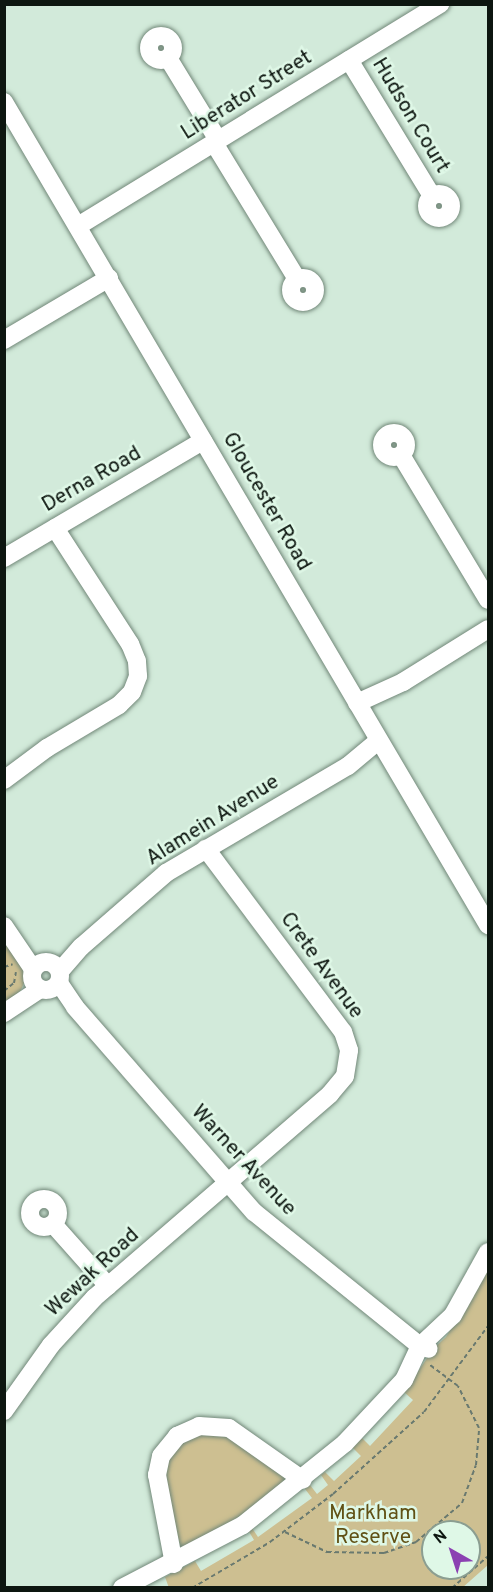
<!DOCTYPE html>
<style>
body{margin:0}
#map{position:relative;width:493px;height:1592px;overflow:hidden;background:#d2eada;font-family:Overpass,sans-serif}
div>[style]{position:absolute}
[style*='--x']{left:calc(var(--x)*1px);top:calc(var(--y)*1px);width:calc(var(--w)*1px);rotate:calc(var(--a)*1deg)}
.green>*{inset:0;background:#cdbf91}
.path>*{height:2px;margin-top:-1px;transform-origin:0;background:repeating-linear-gradient(90deg,#69796f 0 4.5px,transparent 0 7.5px)}
.roads{filter:drop-shadow(0 0 2px #718778) drop-shadow(0 0 2px #718778)}
.minor>*{height:18px;margin:-9px;padding:0 9px;transform-origin:9px;border-radius:9px;background:#fff}
.minor>.ring{margin:-9px;padding:0;box-sizing:content-box;background:none;border:18px solid #fff;border-radius:50%}
span{translate:-50% -50%;white-space:nowrap;text-align:center;line-height:1.15;-webkit-text-stroke:5px #dff8e7;paint-order:stroke}
.street-label{font-size:21px;color:#0d1610}
.park-label{font-size:21px;color:#605014}
.frame{position:absolute;inset:0;border:6px solid #0d1610;pointer-events:none}
.north{position:absolute;left:421px;top:1520px;width:60px;height:60px;box-sizing:border-box;background:#dff8e7;border:2px solid #8b9e91;border-radius:50%;rotate:321deg;font-size:16px;font-weight:700;line-height:24px;text-align:center;color:#0d1610}
.north::after{content:'';display:block;margin:auto;width:21px;height:27px;background:#8b41b2;clip-path:polygon(50% 0,100% 100%,50% 72%,0 100%)}
</style>
<div id="map">
<div class="green">
<i style="clip-path:polygon(4px 937px,28px 973px,21px 990px,5px 1005px)"></i>
<i style="clip-path:polygon(evenodd,488px 1269px,488px 1565px,462px 1588px,169px 1588px,165px 1577px,195px 1561px,201px 1571px,254px 1540px,248px 1530px,252px 1528px,258px 1537px,312px 1498px,305px 1489px,310px 1485px,317px 1494px,328px 1485px,321px 1475px,325px 1472px,334px 1481px,361px 1456px,352px 1447px,362px 1438px,370px 1446px,413px 1400px,404px 1392px,434px 1348px,446px 1337px,488px 1269px,433px 1532px,469px 1532px,469px 1568px,433px 1568px,433px 1532px)"></i>
<i style="clip-path:polygon(226px 1433px,285px 1476px,284px 1484px,245px 1515px,181px 1548px,163px 1487px,170px 1454px,194px 1434px)"></i>
</div>
<div class="path">
<i style="--x:4;--y:967;--w:9;--a:-18"></i>
<i style="--x:4;--y:991;--w:13;--a:-39"></i>
<i style="--x:14;--y:983;--w:11;--a:-80"></i>
<i style="--x:285;--y:1532;--w:47;--a:25.5"></i>
<i style="--x:327;--y:1552;--w:57;--a:1"></i>
<i style="--x:384;--y:1553;--w:34;--a:-19"></i>
<i style="--x:416;--y:1542;--w:60;--a:-40.3"></i>
<i style="--x:462;--y:1503;--w:40;--a:-69.8"></i>
<i style="--x:476;--y:1465;--w:37;--a:-85"></i>
<i style="--x:479;--y:1428;--w:47;--a:-116.6"></i>
<i style="--x:458;--y:1386;--w:36;--a:-143"></i>
<i style="--x:192;--y:1588;--w:91;--a:-30.5"></i>
<i style="--x:270;--y:1542;--w:79;--a:-37.3"></i>
<i style="--x:333;--y:1494;--w:122;--a:-42"></i>
<i style="--x:424;--y:1412;--w:107;--a:-53.3"></i>
<i style="--x:452;--y:1588;--w:48;--a:-41.6"></i>
</div>
<div class="roads">
<div class="minor">
<i class="ring" style="left:149px;top:36px;width:6px;height:6px"></i>
<i style="--x:168;--y:58;--w:96;--a:58.6"></i>
<i style="--x:349;--y:60;--w:159;--a:58.6"></i>
<i style="--x:4;--y:102;--w:955;--a:59.54"></i>
<i style="--x:214;--y:143;--w:159;--a:58.6"></i>
<i class="ring" style="left:427px;top:194px;width:6px;height:6px"></i>
<i style="--x:78;--y:226;--w:425;--a:-31.5"></i>
<i class="ring" style="left:291px;top:278px;width:6px;height:6px"></i>
<i style="--x:4;--y:340;--w:122;--a:-30.6"></i>
<i class="ring" style="left:382px;top:433px;width:6px;height:6px"></i>
<i style="--x:401;--y:455;--w:169;--a:59"></i>
<i style="--x:4;--y:558;--w:231;--a:-30.5"></i>
<i style="--x:357;--y:703;--w:51;--a:-24.5"></i>
<i style="--x:403;--y:682;--w:100;--a:-31.9"></i>
<i style="--x:4;--y:780;--w:54;--a:-36.7"></i>
<i style="--x:47;--y:748;--w:84;--a:-30.8"></i>
<i style="--x:119;--y:705;--w:18;--a:-45"></i>
<i style="--x:132;--y:692;--w:17;--a:-69"></i>
<i style="--x:138;--y:676;--w:15;--a:-94"></i>
<i style="--x:137;--y:661;--w:18;--a:-112"></i>
<i style="--x:130;--y:644;--w:138;--a:-122.9"></i>
<i style="--x:4;--y:926;--w:52;--a:56"></i>
<i class="ring" style="left:32px;top:962px;width:10px;height:10px"></i>
<i style="--x:60;--y:971;--w:32;--a:-49"></i>
<i style="--x:81;--y:947;--w:113;--a:-41"></i>
<i style="--x:166;--y:873;--w:211;--a:-30.5"></i>
<i style="--x:348;--y:766;--w:40;--a:-40"></i>
<i style="--x:59;--y:983;--w:29;--a:56"></i>
<i style="--x:75;--y:1007;--w:272;--a:48.9"></i>
<i style="--x:254;--y:1212;--w:213;--a:38.9"></i>
<i style="--x:420;--y:1346;--w:9;--a:18"></i>
<i style="--x:4;--y:1013;--w:43;--a:-33.7"></i>
<i class="ring" style="left:30px;top:1199px;width:10px;height:10px"></i>
<i style="--x:53;--y:1224;--w:83;--a:48.4"></i>
<i style="--x:4;--y:1411;--w:81;--a:-54.5"></i>
<i style="--x:51;--y:1345;--w:64;--a:-47.5"></i>
<i style="--x:94;--y:1298;--w:312;--a:-40.8"></i>
<i style="--x:330;--y:1094;--w:23;--a:-50"></i>
<i style="--x:345;--y:1076;--w:26;--a:-81"></i>
<i style="--x:349;--y:1050;--w:19;--a:-108"></i>
<i style="--x:343;--y:1032;--w:229;--a:-126.8"></i>
<i style="--x:174;--y:1564;--w:91;--a:-100.8"></i>
<i style="--x:157;--y:1475;--w:19;--a:-78"></i>
<i style="--x:161;--y:1456;--w:26;--a:-51"></i>
<i style="--x:177;--y:1436;--w:24;--a:-24"></i>
<i style="--x:199;--y:1426;--w:30;--a:4"></i>
<i style="--x:229;--y:1428;--w:90;--a:35.1"></i>
<i style="--x:122;--y:1588;--w:136;--a:-27.5"></i>
<i style="--x:243;--y:1525;--w:131;--a:-38.8"></i>
<i style="--x:345;--y:1443;--w:86;--a:-46.9"></i>
<i style="--x:404;--y:1380;--w:38;--a:-65"></i>
<i style="--x:420;--y:1346;--w:45;--a:-43.2"></i>
<i style="--x:453;--y:1315;--w:72;--a:-60.9"></i>
</div>
</div>
<div class="street-label">
<span style="left:247px;top:96px;rotate:-32deg">Liberator Street</span>
<span style="left:410px;top:116px;rotate:59deg">Hudson Court</span>
<span style="left:92px;top:480px;rotate:-30deg">Derna Road</span>
<span style="left:266px;top:502px;rotate:60deg">Gloucester Road</span>
<span style="left:213px;top:821px;rotate:-32deg">Alamein Avenue</span>
<span style="left:321px;top:966px;rotate:54deg">Crete Avenue</span>
<span style="left:243px;top:1161px;rotate:47deg">Warner Avenue</span>
<span style="left:93px;top:1273px;rotate:-43deg">Wewak Road</span>
</div>
<div class="park-label">
<span style="left:373px;top:1526px">Markham<br>Reserve</span>
</div>
<div class="frame"></div>
<div class="north">N</div>
</div>
